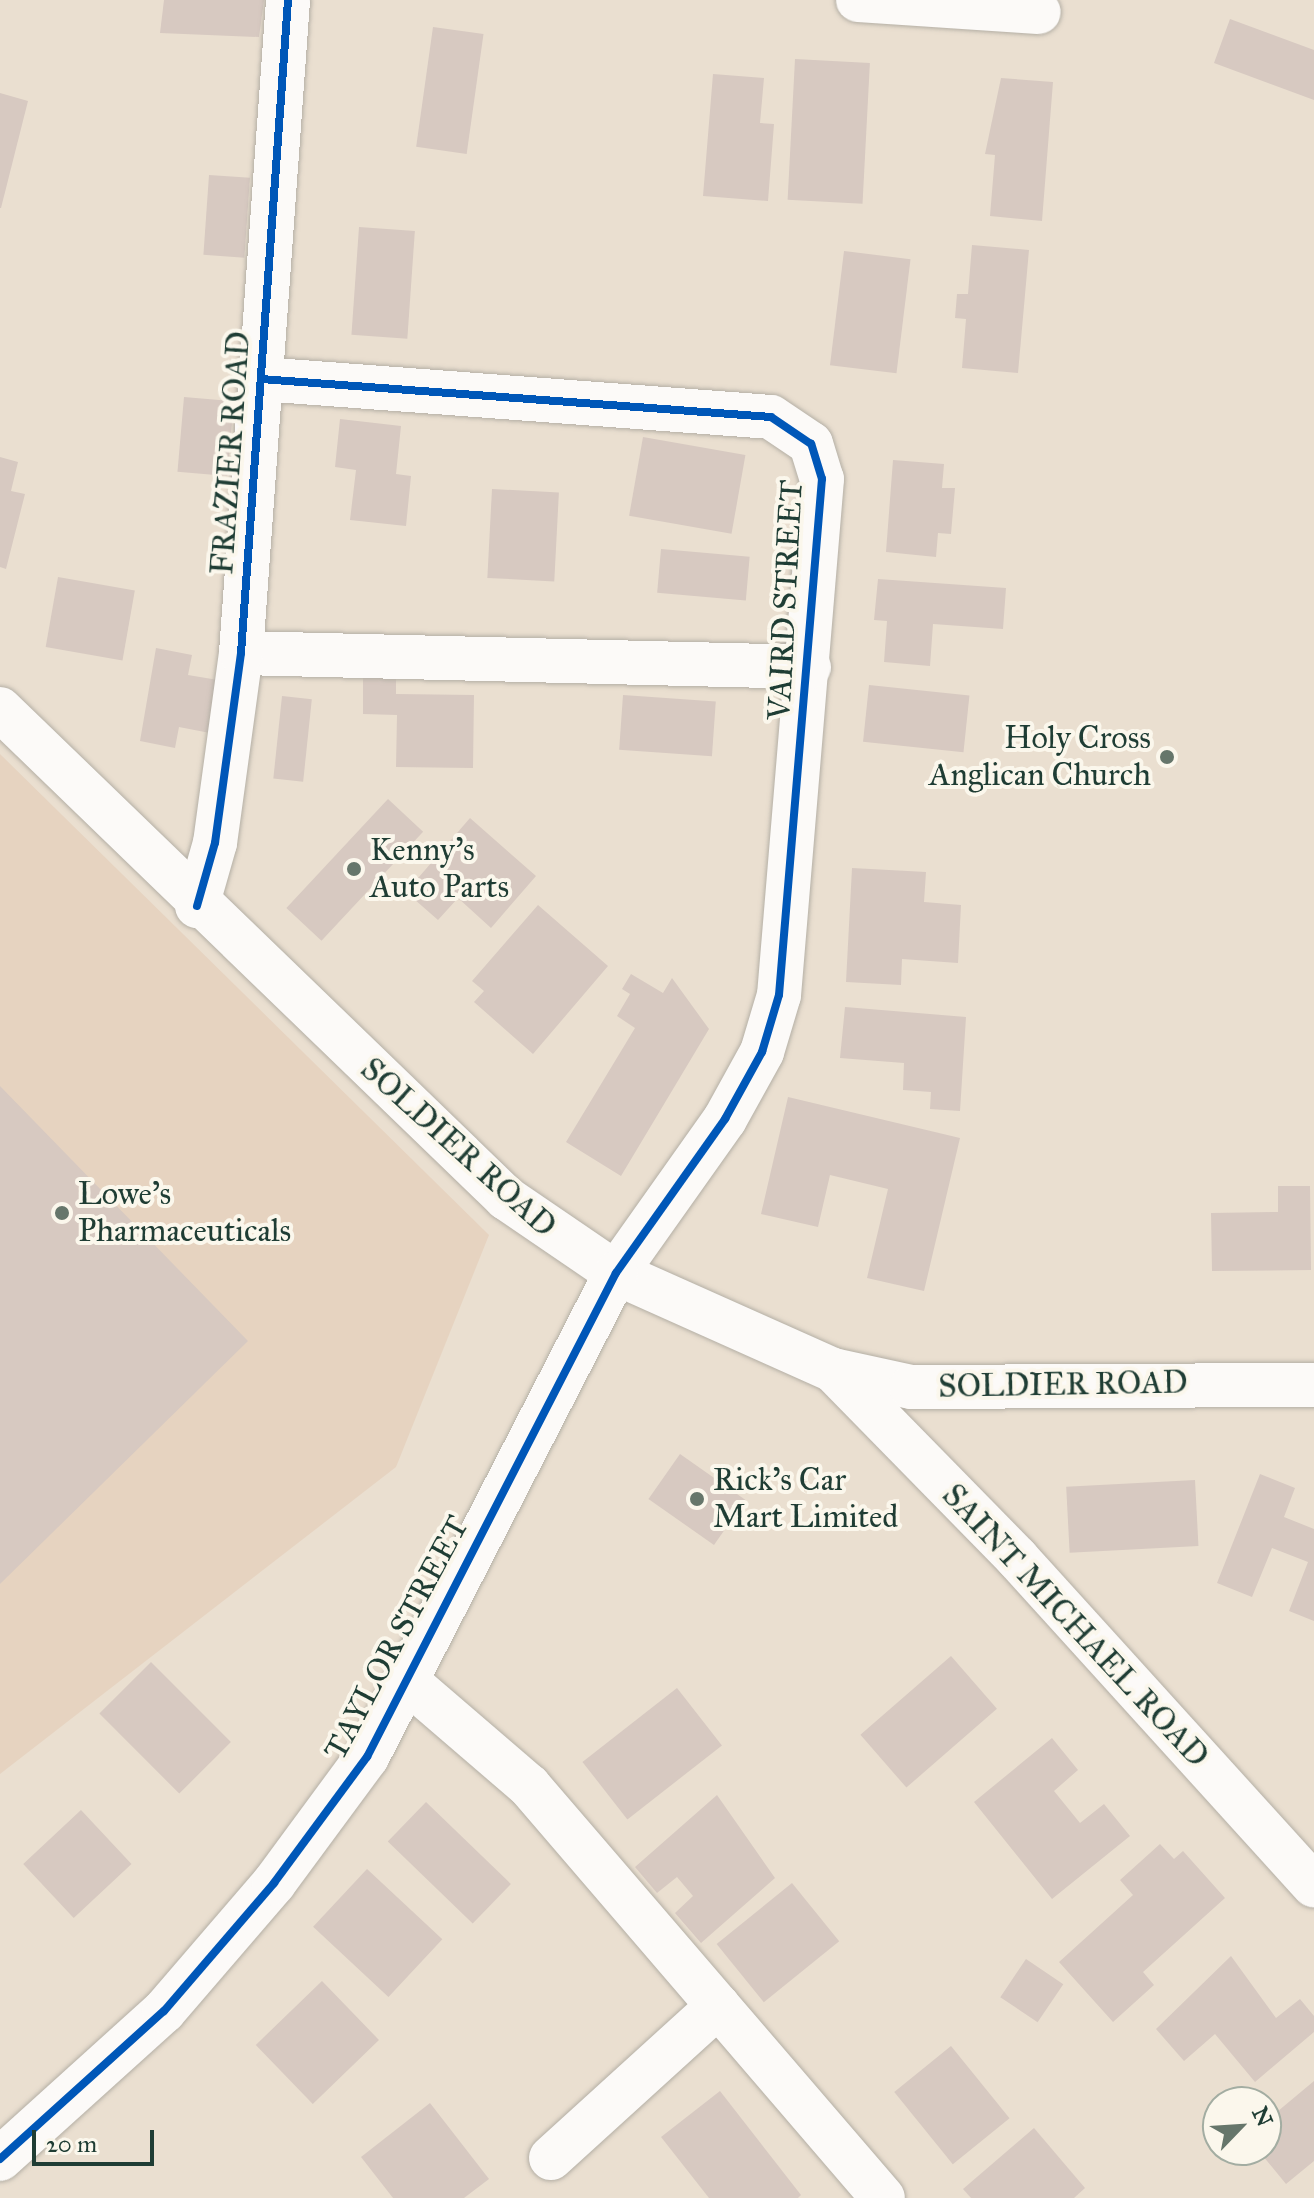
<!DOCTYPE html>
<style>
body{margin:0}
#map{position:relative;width:1314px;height:2198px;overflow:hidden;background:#eadfd0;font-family:"IM FELL Great Primer",serif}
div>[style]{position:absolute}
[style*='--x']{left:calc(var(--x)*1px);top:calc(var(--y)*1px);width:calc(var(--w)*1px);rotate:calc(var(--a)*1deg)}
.built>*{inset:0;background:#e6d3c0}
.building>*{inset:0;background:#d7c9c1;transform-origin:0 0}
.roads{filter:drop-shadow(0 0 2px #b4afa5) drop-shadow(0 0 2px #b4afa5)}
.street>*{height:44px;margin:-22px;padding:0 22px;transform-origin:22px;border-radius:22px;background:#fcfaf8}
.secondary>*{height:44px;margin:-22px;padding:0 22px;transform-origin:22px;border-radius:22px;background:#fcfaf8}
.cycleway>*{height:8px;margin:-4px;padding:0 4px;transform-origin:4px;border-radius:4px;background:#0057b8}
.dots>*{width:22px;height:22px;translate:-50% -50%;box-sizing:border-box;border:4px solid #fbf7ec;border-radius:50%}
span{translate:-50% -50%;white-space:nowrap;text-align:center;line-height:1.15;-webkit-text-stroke:8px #fbf7ec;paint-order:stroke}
.street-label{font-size:32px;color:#1f3d34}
.poi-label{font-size:32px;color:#1f3d34}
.right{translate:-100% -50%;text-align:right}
.left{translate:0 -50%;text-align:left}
.north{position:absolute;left:1202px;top:2086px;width:80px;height:80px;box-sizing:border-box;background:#fbf7ec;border:2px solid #a3ada2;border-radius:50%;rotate:65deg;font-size:22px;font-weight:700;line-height:32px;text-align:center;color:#1f3d34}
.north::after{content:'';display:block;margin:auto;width:28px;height:36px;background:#66766b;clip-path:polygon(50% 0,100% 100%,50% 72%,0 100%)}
.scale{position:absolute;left:32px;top:2130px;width:122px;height:36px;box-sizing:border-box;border:4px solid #1f3d34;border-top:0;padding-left:10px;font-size:24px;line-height:28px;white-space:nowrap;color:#1f3d34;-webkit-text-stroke:6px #fbf7ec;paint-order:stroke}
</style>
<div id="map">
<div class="built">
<i style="clip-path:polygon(0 754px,489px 1235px,396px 1467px,0 1774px)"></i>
</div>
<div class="building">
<i style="clip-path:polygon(164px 0,264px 0,259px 37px,160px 33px)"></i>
<i style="clip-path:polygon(1230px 19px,1314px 50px,1314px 100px,1214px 63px)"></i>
<i style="left:433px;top:27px;width:51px;height:121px;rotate:8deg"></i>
<i style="left:795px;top:59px;width:75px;height:141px;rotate:3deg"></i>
<i style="clip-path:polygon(713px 74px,764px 78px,760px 123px,774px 124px,768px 201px,703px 196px)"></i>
<i style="clip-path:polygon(1001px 78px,1053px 82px,1042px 221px,990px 216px,995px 155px,985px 154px)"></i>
<i style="clip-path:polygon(0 93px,28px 101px,1px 208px,0 208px)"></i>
<i style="left:209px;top:175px;width:41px;height:80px;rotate:4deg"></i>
<i style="left:359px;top:227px;width:56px;height:108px;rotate:4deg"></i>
<i style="clip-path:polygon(972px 245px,1029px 250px,1018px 373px,962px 368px,966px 319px,955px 318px,957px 294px,968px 294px)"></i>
<i style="left:844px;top:251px;width:67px;height:115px;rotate:7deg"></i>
<i style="left:184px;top:397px;width:50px;height:75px;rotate:5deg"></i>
<i style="clip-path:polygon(340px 419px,401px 426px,396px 474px,411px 476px,406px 526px,350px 520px,356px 470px,335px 467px)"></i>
<i style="left:643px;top:437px;width:104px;height:80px;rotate:10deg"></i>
<i style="clip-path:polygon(0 457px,18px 462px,11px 491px,25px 494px,6px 569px,0 567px)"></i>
<i style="clip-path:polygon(893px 460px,944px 464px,942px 488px,955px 488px,951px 534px,938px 533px,936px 557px,886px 552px)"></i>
<i style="left:492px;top:489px;width:67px;height:89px;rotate:3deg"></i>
<i style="left:661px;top:549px;width:89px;height:44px;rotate:5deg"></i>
<i style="left:58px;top:577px;width:78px;height:71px;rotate:10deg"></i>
<i style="clip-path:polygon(878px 579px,1006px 588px,1003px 629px,933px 624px,930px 666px,884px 662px,887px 621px,874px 620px)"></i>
<i style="clip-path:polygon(156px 648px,192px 655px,188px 675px,224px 681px,215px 734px,179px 727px,175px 748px,140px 741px)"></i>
<i style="clip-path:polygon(363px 668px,396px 669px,396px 694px,474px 695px,473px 768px,396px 767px,397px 715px,363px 714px)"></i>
<i style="left:869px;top:685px;width:101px;height:57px;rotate:6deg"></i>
<i style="left:623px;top:695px;width:93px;height:55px;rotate:4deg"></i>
<i style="left:282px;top:696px;width:30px;height:83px;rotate:6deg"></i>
<i style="left:388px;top:799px;width:48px;height:149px;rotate:43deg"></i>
<i style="clip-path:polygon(470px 818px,536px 876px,491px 928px,458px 898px,438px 920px,406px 892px)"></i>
<i style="clip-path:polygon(852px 868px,926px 872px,924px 902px,961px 905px,958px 963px,902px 959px,901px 985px,846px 982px)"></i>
<i style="clip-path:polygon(538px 905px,608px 966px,533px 1054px,474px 1002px,484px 991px,472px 981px)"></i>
<i style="clip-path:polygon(631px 974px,663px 993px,672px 978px,709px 1029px,621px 1176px,566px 1142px,635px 1028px,617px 1016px,630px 994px,622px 989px)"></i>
<i style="clip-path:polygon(845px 1007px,966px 1017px,960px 1111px,930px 1109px,931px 1092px,903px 1090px,904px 1063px,840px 1058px)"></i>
<i style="clip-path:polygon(0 1086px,248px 1341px,0 1584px)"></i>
<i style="clip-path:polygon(788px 1097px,960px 1138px,924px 1291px,867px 1278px,888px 1189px,830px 1175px,818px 1227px,761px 1214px)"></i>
<i style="clip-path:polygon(1278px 1186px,1310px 1186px,1311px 1270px,1212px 1271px,1211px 1213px,1278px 1212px)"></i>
<i style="left:680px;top:1454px;width:80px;height:55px;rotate:35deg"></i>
<i style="clip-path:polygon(1260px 1474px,1295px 1488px,1284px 1517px,1314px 1529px,1314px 1621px,1289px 1611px,1308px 1562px,1272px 1548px,1252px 1597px,1217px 1583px)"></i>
<i style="left:1195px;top:1480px;width:66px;height:129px;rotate:87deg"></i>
<i style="left:951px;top:1656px;width:70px;height:120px;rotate:49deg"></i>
<i style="left:151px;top:1662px;width:113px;height:73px;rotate:45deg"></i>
<i style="left:677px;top:1688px;width:73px;height:120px;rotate:52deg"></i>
<i style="clip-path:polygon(1052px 1738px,1078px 1770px,1054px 1791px,1080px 1823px,1104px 1804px,1130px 1836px,1052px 1899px,974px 1802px)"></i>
<i style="clip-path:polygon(717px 1795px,775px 1878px,701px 1943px,675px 1913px,693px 1896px,677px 1877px,657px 1893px,635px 1867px)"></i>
<i style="left:426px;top:1802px;width:118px;height:55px;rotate:44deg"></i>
<i style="left:81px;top:1810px;width:74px;height:79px;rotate:47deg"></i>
<i style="clip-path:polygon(1160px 1844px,1174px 1859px,1183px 1851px,1225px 1898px,1143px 1972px,1154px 1985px,1113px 2022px,1059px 1962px,1133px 1895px,1120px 1880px)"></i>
<i style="left:367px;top:1869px;width:103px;height:79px;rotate:43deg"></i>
<i style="left:792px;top:1883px;width:75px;height:97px;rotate:51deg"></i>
<i style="clip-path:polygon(1231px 1956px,1276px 2018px,1300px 1999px,1314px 2016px,1314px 2032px,1255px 2082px,1215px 2034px,1184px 2061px,1156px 2029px)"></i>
<i style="left:1026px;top:1959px;width:45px;height:46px;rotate:34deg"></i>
<i style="left:322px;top:1981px;width:82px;height:92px;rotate:46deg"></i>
<i style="left:951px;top:2046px;width:93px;height:73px;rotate:51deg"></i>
<i style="clip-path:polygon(1314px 2081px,1314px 2161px,1286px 2184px,1258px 2150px,1266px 2150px,1266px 2121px)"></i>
<i style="clip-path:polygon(720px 2091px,801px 2195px,798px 2198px,709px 2198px,661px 2137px)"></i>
<i style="clip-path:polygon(430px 2103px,489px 2179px,464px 2198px,393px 2198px,361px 2157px)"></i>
<i style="clip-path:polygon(1034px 2128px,1085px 2188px,1074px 2198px,971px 2198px,963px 2189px)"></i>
</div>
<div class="roads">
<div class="street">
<i style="--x:858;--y:0;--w:181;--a:3.8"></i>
<i style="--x:261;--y:379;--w:511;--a:4.26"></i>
<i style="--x:771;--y:417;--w:48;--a:34"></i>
<i style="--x:811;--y:444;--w:37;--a:73"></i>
<i style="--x:822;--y:479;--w:518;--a:94.76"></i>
<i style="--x:779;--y:995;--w:59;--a:106.6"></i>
<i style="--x:762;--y:1052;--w:77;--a:118.9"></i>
<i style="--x:725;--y:1119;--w:189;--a:125.3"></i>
<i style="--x:241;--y:653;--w:568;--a:1.41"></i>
<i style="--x:197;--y:906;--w:66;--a:-74.1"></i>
<i style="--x:215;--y:843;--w:192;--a:-82.2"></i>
<i style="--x:241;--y:653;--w:655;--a:-85.88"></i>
<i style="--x:833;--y:1370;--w:263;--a:45.6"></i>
<i style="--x:1017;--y:1558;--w:442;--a:47.8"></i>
<i style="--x:408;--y:1682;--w:160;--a:40.7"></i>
<i style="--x:529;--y:1786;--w:543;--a:49.33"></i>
<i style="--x:551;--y:2158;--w:226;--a:-42.3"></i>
</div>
<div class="secondary">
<i style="--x:0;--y:709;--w:704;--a:44.02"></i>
<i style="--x:506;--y:1198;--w:133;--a:34.3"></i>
<i style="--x:616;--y:1273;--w:238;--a:24.1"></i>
<i style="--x:833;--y:1370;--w:80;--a:12.3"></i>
<i style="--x:911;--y:1387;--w:403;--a:-0.3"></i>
<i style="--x:0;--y:2159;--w:221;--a:-42.1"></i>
<i style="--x:164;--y:2011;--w:169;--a:-49.3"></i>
<i style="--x:274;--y:1883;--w:157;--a:-53.6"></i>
<i style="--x:367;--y:1757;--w:544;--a:-62.78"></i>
</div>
</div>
<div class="cycleway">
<i style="--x:197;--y:906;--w:66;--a:-74.1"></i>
<i style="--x:215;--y:843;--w:192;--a:-82.2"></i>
<i style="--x:241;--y:653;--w:655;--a:-85.88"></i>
<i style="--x:0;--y:2159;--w:221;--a:-42.1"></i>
<i style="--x:164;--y:2011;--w:169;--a:-49.3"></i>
<i style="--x:274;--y:1883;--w:157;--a:-53.6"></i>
<i style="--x:367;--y:1757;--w:544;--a:-62.78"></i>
<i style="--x:616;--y:1273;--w:189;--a:-54.7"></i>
<i style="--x:725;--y:1119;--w:77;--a:-61.1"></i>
<i style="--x:762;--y:1052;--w:59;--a:-73.4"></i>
<i style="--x:779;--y:995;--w:518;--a:-85.24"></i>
<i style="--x:822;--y:479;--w:37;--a:-107"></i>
<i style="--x:811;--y:444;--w:48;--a:-146"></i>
<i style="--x:771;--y:417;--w:511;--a:-175.74"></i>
</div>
<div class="dots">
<i style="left:1167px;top:757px;background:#66766b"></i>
<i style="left:354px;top:869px;background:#66766b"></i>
<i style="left:62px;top:1213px;background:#66766b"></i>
<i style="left:697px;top:1499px;background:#66766b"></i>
</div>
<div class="street-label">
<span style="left:231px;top:453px;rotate:-86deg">FRAZIER ROAD</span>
<span style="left:786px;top:600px;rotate:-87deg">VAIRD STREET</span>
<span style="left:458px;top:1148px;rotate:42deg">SOLDIER ROAD</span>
<span style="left:1063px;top:1385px;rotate:-1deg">SOLDIER ROAD</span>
<span style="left:1075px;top:1626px;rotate:47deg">SAINT MICHAEL ROAD</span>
<span style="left:397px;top:1638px;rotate:-62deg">TAYLOR STREET</span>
</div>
<div class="poi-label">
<span class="right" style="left:1151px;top:757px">Holy Cross<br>Anglican Church</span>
<span class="left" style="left:370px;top:869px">Kenny's<br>Auto Parts</span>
<span class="left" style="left:78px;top:1213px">Lowe's<br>Pharmaceuticals</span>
<span class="left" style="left:713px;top:1499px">Rick's Car<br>Mart Limited</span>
</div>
<div class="north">N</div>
<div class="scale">20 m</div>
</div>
